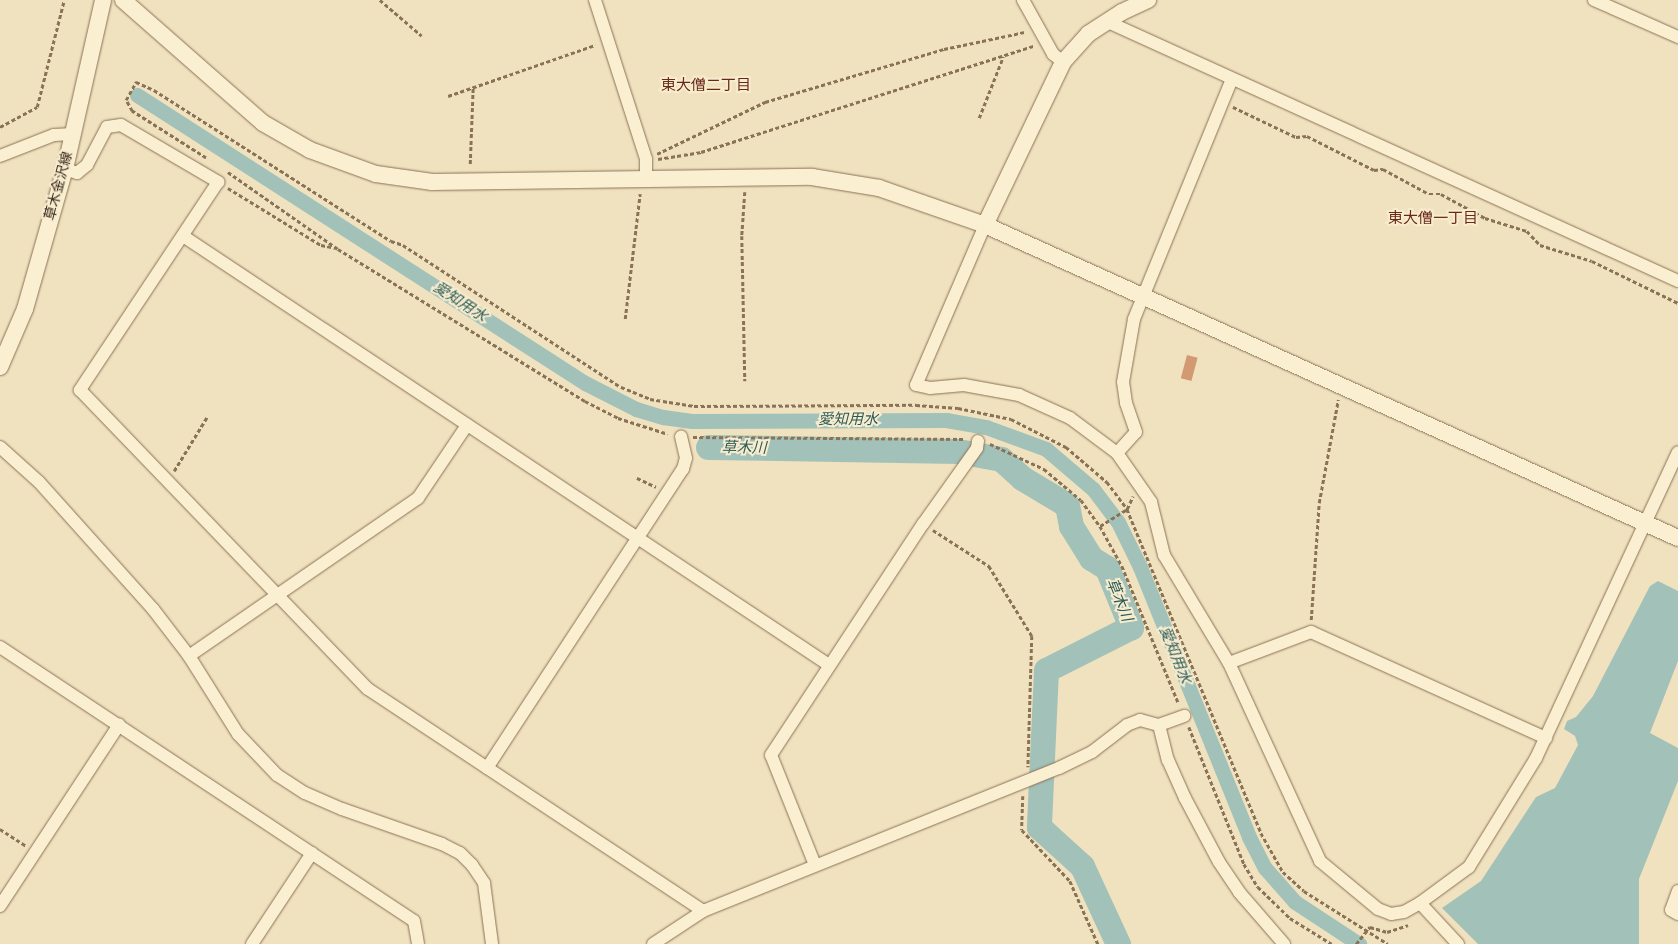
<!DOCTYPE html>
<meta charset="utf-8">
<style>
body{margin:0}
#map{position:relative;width:1678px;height:944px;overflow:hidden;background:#f1e2bf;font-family:Bitter,"Noto Sans JP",serif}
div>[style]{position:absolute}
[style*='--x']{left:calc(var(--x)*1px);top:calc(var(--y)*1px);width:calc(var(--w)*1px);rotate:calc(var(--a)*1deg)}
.water>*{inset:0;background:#a2c2b9}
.canal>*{height:15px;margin:-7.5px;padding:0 7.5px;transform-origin:7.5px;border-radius:7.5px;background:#a2c2b9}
.river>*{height:25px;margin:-12.5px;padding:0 12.5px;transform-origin:12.5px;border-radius:12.5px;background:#a2c2b9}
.building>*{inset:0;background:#d29a72;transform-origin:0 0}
.path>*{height:2.5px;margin-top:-1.25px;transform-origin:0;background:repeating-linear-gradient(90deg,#8a7256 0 4px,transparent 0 6.5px)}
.roads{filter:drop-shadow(0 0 1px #8a7256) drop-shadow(0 0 1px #8a7256)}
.street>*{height:12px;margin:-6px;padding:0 6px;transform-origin:6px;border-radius:6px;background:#fbefd2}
.secondary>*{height:16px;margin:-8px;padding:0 8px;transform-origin:8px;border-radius:8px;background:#fbefd2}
span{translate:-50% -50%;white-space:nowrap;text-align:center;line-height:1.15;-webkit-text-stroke:4px #f8eccf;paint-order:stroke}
.street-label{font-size:14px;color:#392a1c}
.neighbourhood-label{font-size:15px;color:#682918}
.water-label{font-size:15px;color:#2a5a57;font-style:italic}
</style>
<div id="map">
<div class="water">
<i style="clip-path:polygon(1658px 581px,1678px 591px,1678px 661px,1650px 733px,1678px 748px,1678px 781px,1639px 879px,1639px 944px,1478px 944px,1442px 908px,1481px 881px,1536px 797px,1555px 788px,1578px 745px,1575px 736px,1564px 729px,1567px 721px,1576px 717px,1593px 696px,1650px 586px)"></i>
</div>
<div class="canal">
<i style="--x:137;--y:95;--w:533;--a:32.74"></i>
<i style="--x:585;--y:383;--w:57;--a:27"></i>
<i style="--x:636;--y:409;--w:28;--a:17"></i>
<i style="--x:663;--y:417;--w:29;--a:8"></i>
<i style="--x:692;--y:421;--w:254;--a:-0.2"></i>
<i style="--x:946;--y:420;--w:41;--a:9.9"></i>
<i style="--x:986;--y:427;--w:64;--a:20.1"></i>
<i style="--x:1046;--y:449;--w:62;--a:40.4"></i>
<i style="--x:1093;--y:489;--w:41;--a:52.9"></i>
<i style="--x:1118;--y:522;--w:50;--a:63.9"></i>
<i style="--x:1140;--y:567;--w:291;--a:68"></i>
<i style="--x:1249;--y:837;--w:35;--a:63"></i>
<i style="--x:1265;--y:868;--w:45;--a:48.6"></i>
<i style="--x:1295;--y:902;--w:77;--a:33.3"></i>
</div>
<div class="river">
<i style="--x:708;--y:447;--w:250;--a:0.9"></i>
<i style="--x:958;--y:451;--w:44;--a:10.5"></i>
<i style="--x:1001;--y:459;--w:28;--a:42"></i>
<i style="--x:1022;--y:478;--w:52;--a:31"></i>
<i style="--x:1067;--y:505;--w:21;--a:79"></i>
<i style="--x:1071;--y:526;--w:38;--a:58"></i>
<i style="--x:1091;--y:558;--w:19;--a:32"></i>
<i style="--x:1107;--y:568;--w:64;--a:67.9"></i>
<i style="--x:1131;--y:627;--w:95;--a:153.2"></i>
<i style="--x:1046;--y:670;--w:157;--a:92.6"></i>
<i style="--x:1039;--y:827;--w:58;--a:42.2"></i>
<i style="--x:1082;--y:866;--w:86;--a:65.2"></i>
</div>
<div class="building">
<i style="left:1187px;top:355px;width:11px;height:24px;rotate:15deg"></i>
</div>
<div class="path">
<i style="--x:380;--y:0;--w:55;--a:40.6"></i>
<i style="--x:448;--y:96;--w:156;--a:-19.1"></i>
<i style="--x:1233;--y:107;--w:70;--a:25.5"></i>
<i style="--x:1296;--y:137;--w:11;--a:-5"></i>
<i style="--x:1307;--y:136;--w:75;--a:26.9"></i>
<i style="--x:1374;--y:170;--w:9;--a:-6"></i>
<i style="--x:1383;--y:169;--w:52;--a:28.5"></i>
<i style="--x:1429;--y:194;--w:12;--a:0"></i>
<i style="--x:1441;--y:194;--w:50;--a:28.6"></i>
<i style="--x:1485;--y:218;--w:44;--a:17.2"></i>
<i style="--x:1527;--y:231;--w:19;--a:47"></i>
<i style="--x:1540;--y:245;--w:54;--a:17.1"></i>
<i style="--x:1592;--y:261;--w:96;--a:26"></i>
<i style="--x:979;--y:118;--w:66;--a:-68.5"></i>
<i style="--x:0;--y:127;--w:42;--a:-28.4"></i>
<i style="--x:37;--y:107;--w:110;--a:-75.8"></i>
<i style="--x:657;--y:154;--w:120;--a:-25.7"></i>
<i style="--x:765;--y:102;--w:187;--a:-16.5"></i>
<i style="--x:944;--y:49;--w:83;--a:-11.9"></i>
<i style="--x:206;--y:158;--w:88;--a:-147.6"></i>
<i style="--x:132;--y:111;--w:13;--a:-119"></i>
<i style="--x:126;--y:100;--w:21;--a:-61"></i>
<i style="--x:136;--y:82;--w:20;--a:24"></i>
<i style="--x:154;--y:90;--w:281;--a:32.5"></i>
<i style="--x:391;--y:241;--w:13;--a:18"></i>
<i style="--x:403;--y:245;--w:260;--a:33.1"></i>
<i style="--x:621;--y:387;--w:31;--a:22"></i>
<i style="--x:650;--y:399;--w:45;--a:9"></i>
<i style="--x:694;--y:406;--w:222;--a:-0.3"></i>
<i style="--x:916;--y:405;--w:42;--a:4.1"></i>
<i style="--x:958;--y:408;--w:54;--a:11.7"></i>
<i style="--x:1011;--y:419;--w:62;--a:27"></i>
<i style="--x:1066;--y:447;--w:54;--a:40.5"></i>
<i style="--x:1107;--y:482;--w:34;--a:53"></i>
<i style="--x:1127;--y:509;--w:351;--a:67.5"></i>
<i style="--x:1261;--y:833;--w:45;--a:60.6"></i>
<i style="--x:1283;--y:872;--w:28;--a:42"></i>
<i style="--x:1304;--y:891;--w:99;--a:32.2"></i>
<i style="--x:658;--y:159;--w:44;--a:-9.2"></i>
<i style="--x:701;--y:152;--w:349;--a:-17.7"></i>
<i style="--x:470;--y:164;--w:77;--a:-87.8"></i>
<i style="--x:228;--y:172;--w:134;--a:35"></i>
<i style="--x:338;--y:249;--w:290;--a:31.6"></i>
<i style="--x:585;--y:401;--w:37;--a:27"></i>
<i style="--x:618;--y:418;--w:52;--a:17.7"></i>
<i style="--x:228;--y:188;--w:109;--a:31.5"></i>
<i style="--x:321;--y:245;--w:15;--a:11"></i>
<i style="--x:745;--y:192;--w:44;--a:93.9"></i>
<i style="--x:742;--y:236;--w:145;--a:88.8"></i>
<i style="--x:625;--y:319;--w:126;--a:-83.2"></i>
<i style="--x:693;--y:437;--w:272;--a:0.4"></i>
<i style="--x:990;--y:444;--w:60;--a:24.8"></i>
<i style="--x:1044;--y:469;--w:48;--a:40"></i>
<i style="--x:1081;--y:500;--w:32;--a:54"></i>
<i style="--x:1100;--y:526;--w:46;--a:61.2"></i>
<i style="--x:1122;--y:566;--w:149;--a:67.6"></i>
<i style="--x:174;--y:471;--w:63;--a:-58.6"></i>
<i style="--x:637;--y:478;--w:21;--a:25"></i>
<i style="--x:1100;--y:526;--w:32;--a:-32"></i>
<i style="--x:1127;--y:509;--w:14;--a:-65"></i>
<i style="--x:933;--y:530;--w:67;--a:32.7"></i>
<i style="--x:989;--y:566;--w:82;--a:58.4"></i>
<i style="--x:1032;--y:636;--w:131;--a:91.7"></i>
<i style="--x:1311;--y:620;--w:117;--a:-86.1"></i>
<i style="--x:1319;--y:503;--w:105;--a:-79.5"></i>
<i style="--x:1189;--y:727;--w:148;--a:68.1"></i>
<i style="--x:1244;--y:864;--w:27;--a:59"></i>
<i style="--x:1258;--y:887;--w:45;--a:44.1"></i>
<i style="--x:1290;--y:918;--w:49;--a:31.8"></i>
<i style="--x:1023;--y:796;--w:34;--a:92"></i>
<i style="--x:1022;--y:830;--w:70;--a:46.7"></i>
<i style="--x:1070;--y:881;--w:69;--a:66"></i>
<i style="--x:0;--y:829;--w:31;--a:33"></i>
<i style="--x:1356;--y:944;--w:22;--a:-51"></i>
<i style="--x:1370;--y:927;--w:18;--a:16"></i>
<i style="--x:1387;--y:932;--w:22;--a:-18"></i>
</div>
<div class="roads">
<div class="street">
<i style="--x:595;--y:0;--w:167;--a:72.2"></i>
<i style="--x:646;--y:159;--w:20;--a:90"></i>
<i style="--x:1023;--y:0;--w:62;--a:60.9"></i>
<i style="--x:1053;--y:54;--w:13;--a:39"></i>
<i style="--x:1594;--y:0;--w:92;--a:23.8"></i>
<i style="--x:1108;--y:22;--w:626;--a:24.44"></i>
<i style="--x:0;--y:156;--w:58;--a:-21.3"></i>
<i style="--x:54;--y:135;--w:19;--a:-3"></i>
<i style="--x:65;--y:169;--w:13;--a:18"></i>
<i style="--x:77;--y:173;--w:13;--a:-39"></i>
<i style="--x:87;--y:165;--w:43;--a:-62.2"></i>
<i style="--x:107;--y:127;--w:14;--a:-8"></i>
<i style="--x:121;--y:125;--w:113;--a:30.4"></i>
<i style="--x:218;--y:182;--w:250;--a:123.6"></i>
<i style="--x:80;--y:390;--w:415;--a:46.1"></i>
<i style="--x:368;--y:689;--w:402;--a:33.5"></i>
<i style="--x:985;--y:225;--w:174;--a:113.3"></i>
<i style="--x:916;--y:385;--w:14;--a:12"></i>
<i style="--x:930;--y:388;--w:34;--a:-5"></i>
<i style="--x:964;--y:385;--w:56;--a:10.3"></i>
<i style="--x:1019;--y:395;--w:56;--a:24.3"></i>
<i style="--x:1070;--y:418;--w:59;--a:36.7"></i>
<i style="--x:1117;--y:453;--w:60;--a:55.2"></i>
<i style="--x:1151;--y:502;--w:55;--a:76.2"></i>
<i style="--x:1164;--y:555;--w:126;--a:59"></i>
<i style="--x:1229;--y:663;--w:218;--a:65.3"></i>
<i style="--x:1320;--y:861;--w:75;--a:39.6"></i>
<i style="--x:1378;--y:909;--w:14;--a:21"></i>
<i style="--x:1391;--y:914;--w:13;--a:-9"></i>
<i style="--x:1404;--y:912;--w:18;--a:-29"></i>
<i style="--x:1420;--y:903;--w:56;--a:47.2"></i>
<i style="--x:183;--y:236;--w:775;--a:33.59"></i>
<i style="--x:0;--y:447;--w:52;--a:41.9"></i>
<i style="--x:39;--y:482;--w:171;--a:48.1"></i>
<i style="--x:153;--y:609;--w:59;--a:52.5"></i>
<i style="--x:189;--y:656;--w:92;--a:57.9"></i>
<i style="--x:238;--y:734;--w:57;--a:46.4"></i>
<i style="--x:277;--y:775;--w:33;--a:33"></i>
<i style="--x:305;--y:793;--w:40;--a:23.4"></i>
<i style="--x:342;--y:809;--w:106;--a:19.3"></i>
<i style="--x:442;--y:844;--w:20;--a:27"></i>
<i style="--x:460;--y:853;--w:17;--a:45"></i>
<i style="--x:472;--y:865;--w:22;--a:56"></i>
<i style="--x:484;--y:883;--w:62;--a:82.5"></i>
<i style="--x:1117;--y:453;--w:28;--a:-48"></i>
<i style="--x:1136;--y:432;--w:31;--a:-109"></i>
<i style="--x:1126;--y:403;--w:21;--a:-98"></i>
<i style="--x:1123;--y:382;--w:64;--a:-80.1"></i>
<i style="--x:1134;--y:319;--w:259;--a:-67.8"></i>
<i style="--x:0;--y:647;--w:496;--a:33.5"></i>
<i style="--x:414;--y:921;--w:23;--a:80"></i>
<i style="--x:189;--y:656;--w:278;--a:-34.6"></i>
<i style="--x:418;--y:498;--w:88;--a:-56.1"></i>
<i style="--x:1229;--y:663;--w:88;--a:-20.7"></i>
<i style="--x:1311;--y:632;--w:258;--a:24.3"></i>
<i style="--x:1159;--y:725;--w:27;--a:-20"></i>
<i style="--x:487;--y:768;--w:358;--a:-56.8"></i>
<i style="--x:683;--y:469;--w:11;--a:-75"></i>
<i style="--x:686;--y:458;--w:22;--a:-103"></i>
<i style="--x:815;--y:865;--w:118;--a:-111.8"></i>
<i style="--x:771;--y:755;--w:277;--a:-56.7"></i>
<i style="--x:923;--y:524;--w:93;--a:-54.6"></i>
<i style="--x:977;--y:448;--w:7;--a:-82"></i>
<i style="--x:1678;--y:891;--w:20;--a:110"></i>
<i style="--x:1671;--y:910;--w:8;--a:30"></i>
<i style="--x:1420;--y:903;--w:61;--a:-36.3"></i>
<i style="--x:1469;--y:867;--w:128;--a:-58.4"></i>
<i style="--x:1536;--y:758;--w:337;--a:-65.1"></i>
<i style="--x:0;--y:906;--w:217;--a:-56.7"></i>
<i style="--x:252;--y:944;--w:109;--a:-56.6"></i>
<i style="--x:653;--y:944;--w:60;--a:-33.4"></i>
<i style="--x:703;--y:911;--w:384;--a:-21.9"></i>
<i style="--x:1059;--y:768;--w:37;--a:-26"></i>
<i style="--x:1092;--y:752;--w:44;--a:-37.6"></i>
<i style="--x:1127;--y:725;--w:14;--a:-21"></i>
<i style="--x:1140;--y:720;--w:20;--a:15"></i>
<i style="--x:1159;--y:725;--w:36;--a:76"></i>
<i style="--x:1168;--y:760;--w:42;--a:65.9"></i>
<i style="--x:1185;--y:798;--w:72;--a:62"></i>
<i style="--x:1219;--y:862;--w:36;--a:56"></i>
<i style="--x:1239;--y:892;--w:69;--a:49.1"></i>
</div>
<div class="secondary">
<i style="--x:123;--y:0;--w:186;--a:41.3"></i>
<i style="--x:263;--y:123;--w:54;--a:29.9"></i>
<i style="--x:310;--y:150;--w:70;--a:20"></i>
<i style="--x:376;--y:174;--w:57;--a:8.1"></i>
<i style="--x:432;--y:182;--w:380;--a:-0.8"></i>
<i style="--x:812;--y:177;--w:68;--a:9.3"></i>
<i style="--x:879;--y:188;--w:112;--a:19.2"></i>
<i style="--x:985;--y:225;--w:760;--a:24.31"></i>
<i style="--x:985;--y:225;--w:181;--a:-64.4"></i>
<i style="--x:1063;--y:62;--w:38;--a:-48"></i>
<i style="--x:1088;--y:34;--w:40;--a:-32.9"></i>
<i style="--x:1122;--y:12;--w:29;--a:-25"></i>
<i style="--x:0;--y:367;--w:63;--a:-66.7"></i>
<i style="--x:25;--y:309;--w:146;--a:-74.1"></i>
<i style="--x:65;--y:169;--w:173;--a:-77.3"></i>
</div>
</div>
<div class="street-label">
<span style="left:59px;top:186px;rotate:-75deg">草木金沢線</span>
</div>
<div class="neighbourhood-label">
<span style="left:706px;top:86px">東大僧二丁目</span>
<span style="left:1433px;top:219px">東大僧一丁目</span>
</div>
<div class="water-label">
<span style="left:460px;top:302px;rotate:33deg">愛知用水</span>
<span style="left:848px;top:420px">愛知用水</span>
<span style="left:744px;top:448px;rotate:1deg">草木川</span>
<span style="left:1119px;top:600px;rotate:68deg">草木川</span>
<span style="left:1175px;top:655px;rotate:68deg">愛知用水</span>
</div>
</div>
